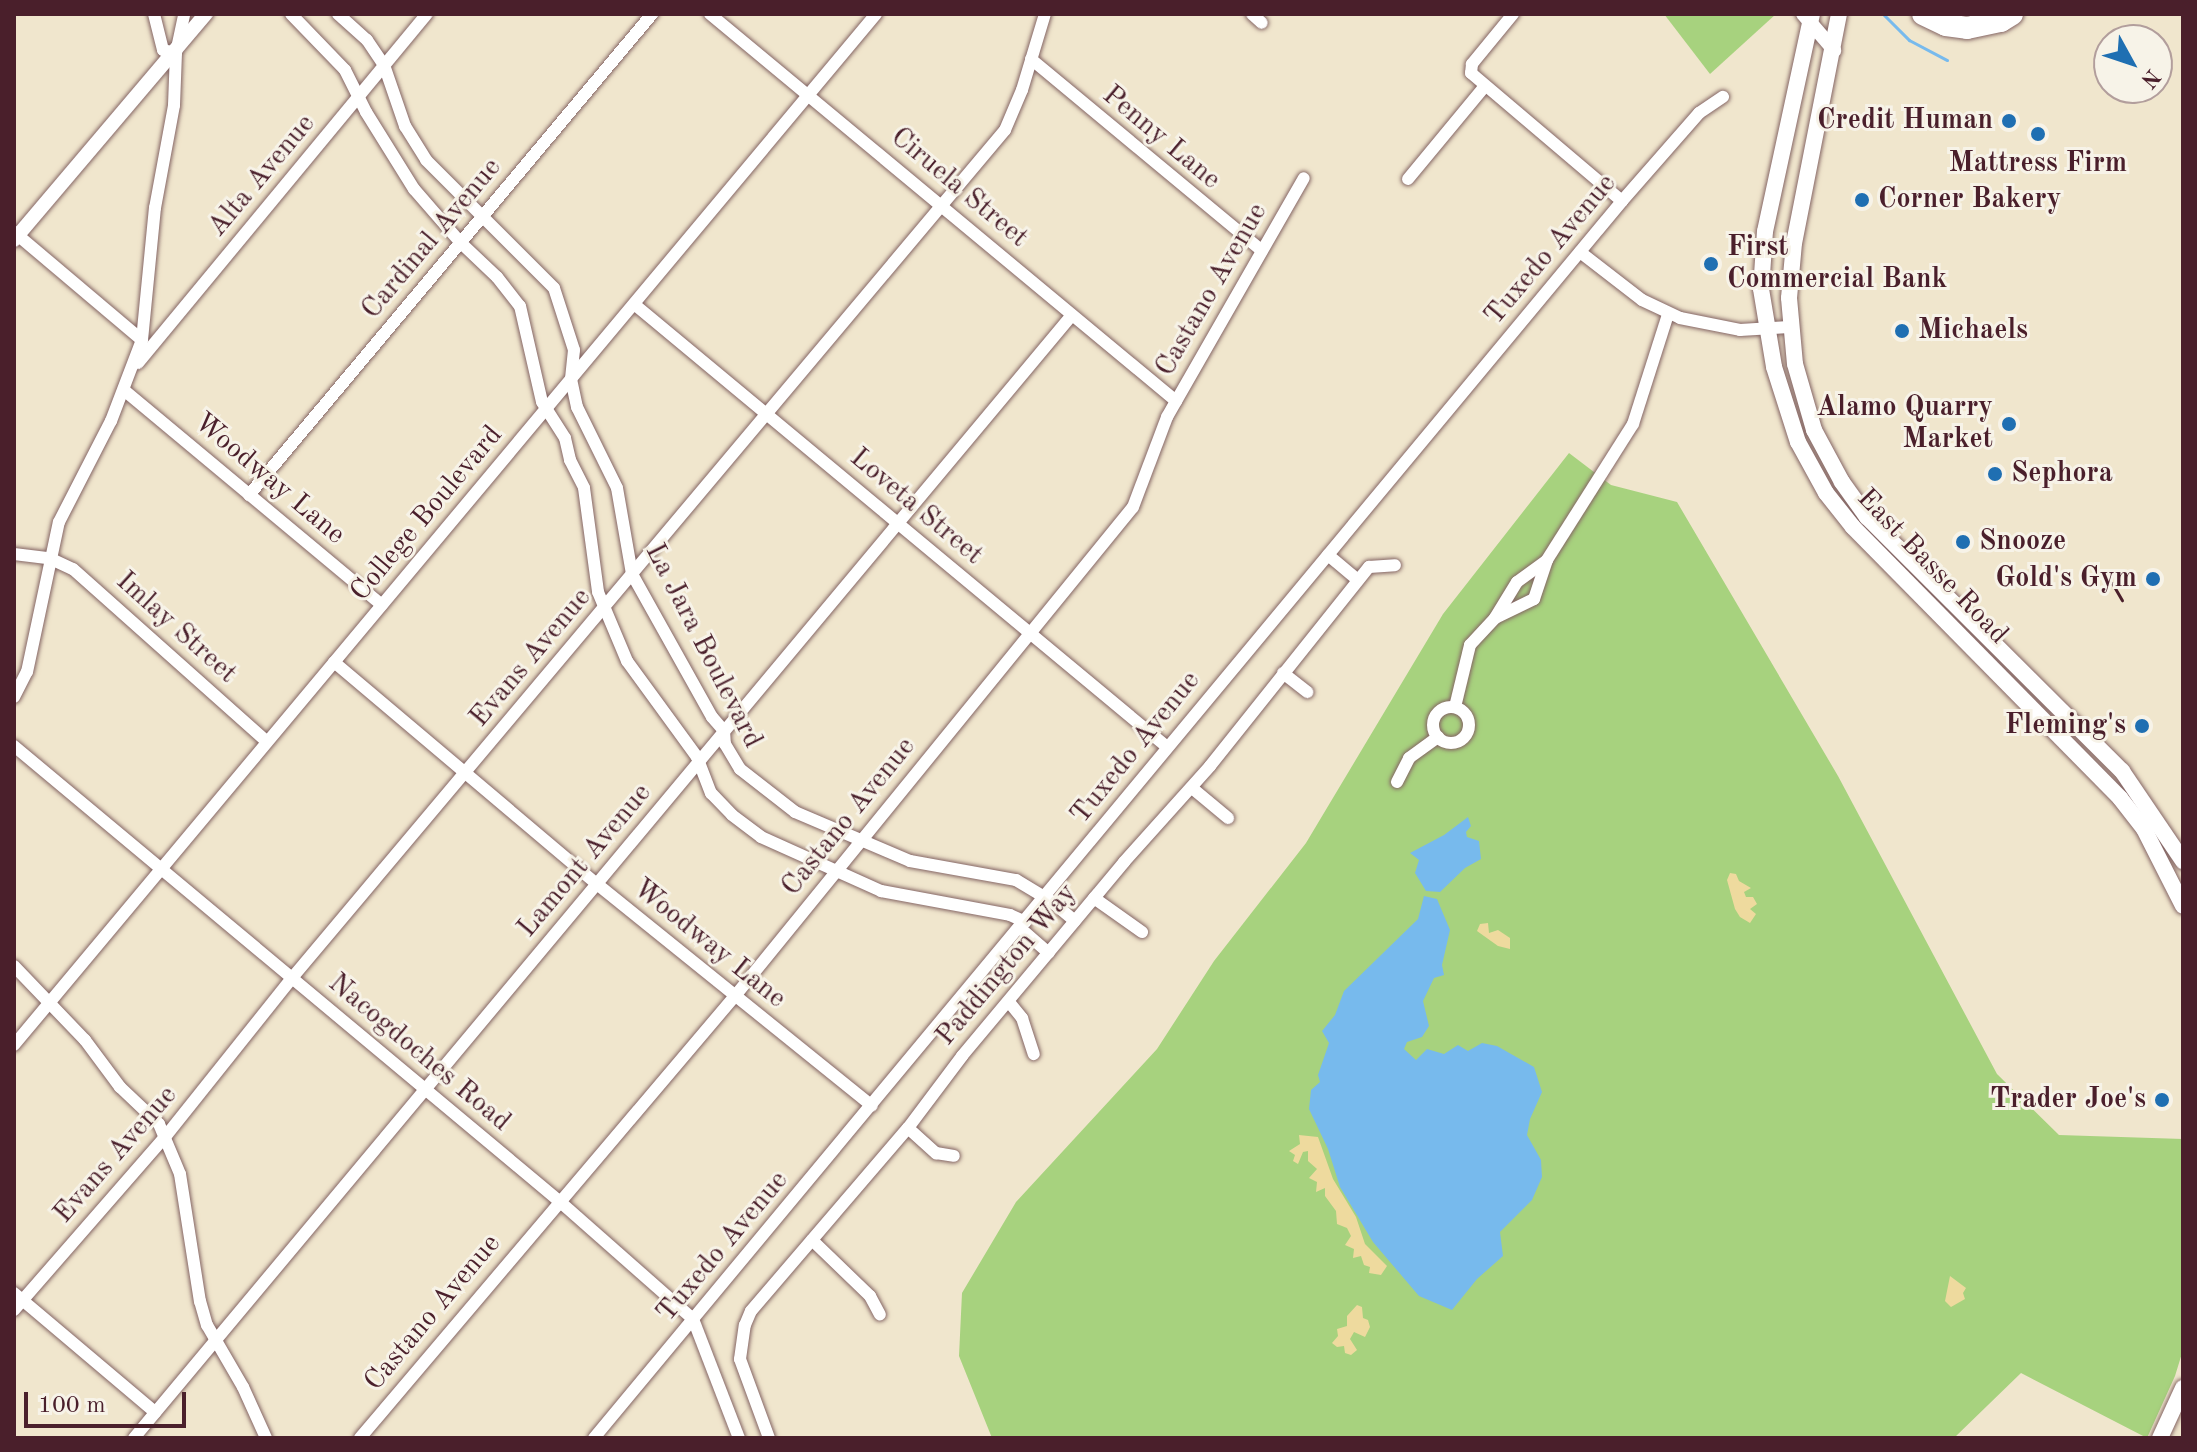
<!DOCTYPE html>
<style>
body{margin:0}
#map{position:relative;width:2197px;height:1452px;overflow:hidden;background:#f0e6cd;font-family:"Old Standard TT",serif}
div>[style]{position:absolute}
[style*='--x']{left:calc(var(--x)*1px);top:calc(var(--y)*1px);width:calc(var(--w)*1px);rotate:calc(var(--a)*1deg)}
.green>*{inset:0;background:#a7d27e}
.sand>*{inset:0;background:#eeda9e}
.water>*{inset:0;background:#77baed}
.stream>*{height:3px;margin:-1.5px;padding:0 1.5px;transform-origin:1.5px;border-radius:1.5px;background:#77baed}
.roads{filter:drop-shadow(0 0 2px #846564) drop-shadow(0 0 2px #846564)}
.minor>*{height:12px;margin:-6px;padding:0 6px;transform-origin:6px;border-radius:6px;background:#fff}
.minor>.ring{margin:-6px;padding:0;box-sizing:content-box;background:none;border:12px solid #fff;border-radius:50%}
.tertiary>*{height:14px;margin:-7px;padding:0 7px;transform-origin:7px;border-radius:7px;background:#fff}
.secondary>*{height:16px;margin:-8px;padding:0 8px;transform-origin:8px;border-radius:8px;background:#fff}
.motorway>*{height:22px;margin:-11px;padding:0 11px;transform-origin:11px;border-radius:11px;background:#fff}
.rail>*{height:3px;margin:-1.5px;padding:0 1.5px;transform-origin:1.5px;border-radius:1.5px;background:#4a1f2b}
.dots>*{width:22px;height:22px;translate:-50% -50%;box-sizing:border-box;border:4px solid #f7f3e8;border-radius:50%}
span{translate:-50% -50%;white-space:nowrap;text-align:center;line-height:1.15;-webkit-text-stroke:6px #f7f3e8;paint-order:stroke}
.poi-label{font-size:28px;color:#4a1f2b;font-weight:700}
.right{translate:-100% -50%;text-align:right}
.left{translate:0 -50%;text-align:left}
.street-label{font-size:28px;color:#4a1f2b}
.frame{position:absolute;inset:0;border:16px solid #4a1f2b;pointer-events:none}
.north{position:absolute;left:2093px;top:24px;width:80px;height:80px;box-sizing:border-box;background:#f7f3e8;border:2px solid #b29e9c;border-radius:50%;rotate:130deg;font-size:22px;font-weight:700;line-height:32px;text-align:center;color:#4a1f2b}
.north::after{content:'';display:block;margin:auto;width:28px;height:36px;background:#1f6fb2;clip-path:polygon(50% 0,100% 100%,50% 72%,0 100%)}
.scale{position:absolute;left:24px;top:1392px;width:162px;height:36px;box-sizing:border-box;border:4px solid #4a1f2b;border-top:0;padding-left:10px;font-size:24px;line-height:28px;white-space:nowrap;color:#4a1f2b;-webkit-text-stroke:6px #f7f3e8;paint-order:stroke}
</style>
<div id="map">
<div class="green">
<i style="clip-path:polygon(1664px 14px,1776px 14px,1710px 74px)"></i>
<i style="clip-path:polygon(1569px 453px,1611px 485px,1677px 502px,1838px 776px,1997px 1074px,2059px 1135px,2183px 1139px,2183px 1350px,2175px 1376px,2147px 1438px,2021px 1373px,1954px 1438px,992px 1438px,959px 1356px,962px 1293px,1016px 1202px,1157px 1049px,1214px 961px,1306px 843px,1443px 614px)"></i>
</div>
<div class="sand">
<i style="clip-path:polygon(1730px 873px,1736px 874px,1739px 881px,1751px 888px,1744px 892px,1746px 897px,1753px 897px,1757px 904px,1750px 909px,1756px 914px,1750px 923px,1740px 917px,1735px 909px,1727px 880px)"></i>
<i style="clip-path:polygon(1488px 923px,1489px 933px,1498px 930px,1510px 938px,1510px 949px,1498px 946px,1477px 931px,1480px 924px)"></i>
<i style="clip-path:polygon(1299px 1135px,1318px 1137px,1333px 1179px,1356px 1217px,1365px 1244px,1387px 1266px,1381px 1275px,1369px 1273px,1370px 1267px,1364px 1265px,1361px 1256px,1353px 1258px,1354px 1249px,1345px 1245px,1351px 1236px,1347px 1228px,1337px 1224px,1336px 1211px,1325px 1196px,1325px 1188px,1316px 1192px,1317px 1182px,1309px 1178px,1317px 1169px,1308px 1161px,1308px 1151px,1303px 1152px,1298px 1164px,1293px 1161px,1295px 1155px,1289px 1151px,1300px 1144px)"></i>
<i style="clip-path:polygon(1950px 1276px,1966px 1288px,1963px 1293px,1965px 1299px,1951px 1307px,1945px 1301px)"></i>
<i style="clip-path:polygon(1357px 1305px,1362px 1307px,1363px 1318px,1368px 1320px,1370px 1327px,1365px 1337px,1354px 1332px,1350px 1339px,1357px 1350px,1351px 1355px,1345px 1353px,1344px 1346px,1337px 1347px,1332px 1343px,1338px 1336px,1337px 1329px,1347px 1326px,1347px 1316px)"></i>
</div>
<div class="water">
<i style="clip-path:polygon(1468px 817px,1471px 826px,1466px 832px,1467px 837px,1479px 841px,1481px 859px,1465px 868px,1440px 892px,1426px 891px,1415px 873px,1419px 860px,1410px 853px,1444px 835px)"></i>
<i style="clip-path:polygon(1424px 896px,1437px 899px,1450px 930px,1442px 965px,1444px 975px,1434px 978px,1423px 1001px,1429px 1026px,1422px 1037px,1407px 1042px,1404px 1049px,1416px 1060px,1427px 1049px,1444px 1054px,1458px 1045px,1468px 1051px,1482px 1043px,1497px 1046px,1534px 1067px,1542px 1092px,1530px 1119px,1527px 1135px,1541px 1160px,1542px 1177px,1532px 1200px,1500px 1232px,1503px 1256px,1477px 1279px,1452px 1310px,1419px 1296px,1373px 1242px,1340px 1187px,1328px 1149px,1309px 1109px,1311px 1090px,1320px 1082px,1318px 1075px,1329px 1043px,1322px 1031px,1335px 1015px,1344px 991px,1418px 919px)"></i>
</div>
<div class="stream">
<i style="--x:1883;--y:14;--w:37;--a:45"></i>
<i style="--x:1909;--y:40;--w:43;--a:27.8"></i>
</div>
<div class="roads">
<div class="minor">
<i style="--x:154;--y:14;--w:37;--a:76"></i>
<i style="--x:163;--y:50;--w:13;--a:13"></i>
<i style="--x:291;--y:14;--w:78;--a:46"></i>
<i style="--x:345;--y:70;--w:47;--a:63.4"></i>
<i style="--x:366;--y:112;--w:91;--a:58.1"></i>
<i style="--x:414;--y:189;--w:70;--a:49"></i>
<i style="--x:460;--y:242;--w:51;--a:43.4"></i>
<i style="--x:497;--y:277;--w:37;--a:52"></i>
<i style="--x:520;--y:306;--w:98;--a:77.1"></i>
<i style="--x:542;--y:402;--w:43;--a:57.4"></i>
<i style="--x:565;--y:438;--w:23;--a:77"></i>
<i style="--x:570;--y:460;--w:31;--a:63"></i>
<i style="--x:584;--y:488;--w:105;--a:82.3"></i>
<i style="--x:598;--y:592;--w:75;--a:67.2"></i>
<i style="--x:627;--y:661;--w:119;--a:53.9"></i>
<i style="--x:697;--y:757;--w:39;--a:69"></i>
<i style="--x:711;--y:793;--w:30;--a:46"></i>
<i style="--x:732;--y:815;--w:36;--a:37"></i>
<i style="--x:761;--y:837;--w:132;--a:24.2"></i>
<i style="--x:881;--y:891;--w:131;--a:10.5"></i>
<i style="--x:1010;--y:915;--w:17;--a:24"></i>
<i style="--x:338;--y:14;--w:39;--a:42"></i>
<i style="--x:367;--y:40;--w:30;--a:56"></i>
<i style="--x:384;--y:65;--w:65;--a:71"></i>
<i style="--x:405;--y:126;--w:40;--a:58"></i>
<i style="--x:426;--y:160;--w:181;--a:45"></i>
<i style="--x:554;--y:288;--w:65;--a:72.1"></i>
<i style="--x:574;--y:350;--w:29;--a:96"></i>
<i style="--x:571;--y:379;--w:29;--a:78"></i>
<i style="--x:577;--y:407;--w:90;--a:63.7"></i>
<i style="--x:617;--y:488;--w:87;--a:80.1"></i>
<i style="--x:632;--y:574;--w:164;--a:60.8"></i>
<i style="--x:712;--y:717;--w:18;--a:49"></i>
<i style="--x:724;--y:731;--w:13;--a:86"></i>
<i style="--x:725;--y:744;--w:29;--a:59"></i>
<i style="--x:740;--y:769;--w:70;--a:38"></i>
<i style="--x:795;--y:812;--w:125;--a:23.1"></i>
<i style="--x:910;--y:861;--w:108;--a:10.2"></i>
<i style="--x:1016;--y:880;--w:41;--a:31"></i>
<i style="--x:1051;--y:901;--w:31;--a:40"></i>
<i style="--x:710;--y:14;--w:606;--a:39.71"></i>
<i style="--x:1252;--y:14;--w:13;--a:42"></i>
<i style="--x:1513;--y:14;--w:65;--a:129.4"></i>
<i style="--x:1472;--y:64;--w:9;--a:96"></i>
<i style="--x:1471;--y:73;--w:198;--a:40.3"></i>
<i style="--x:1031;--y:59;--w:300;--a:39.7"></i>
<i style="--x:1408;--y:179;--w:119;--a:-50.4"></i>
<i style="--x:14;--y:232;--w:167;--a:40.2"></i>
<i style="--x:1580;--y:252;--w:78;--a:37.7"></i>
<i style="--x:1642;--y:300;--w:42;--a:25.3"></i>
<i style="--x:1680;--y:318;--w:61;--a:11.3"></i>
<i style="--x:1740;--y:330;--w:49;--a:-3.5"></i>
<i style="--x:634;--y:304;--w:693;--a:39.73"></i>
<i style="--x:138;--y:363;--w:453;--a:-50.4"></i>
<i style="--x:125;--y:391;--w:334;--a:39.8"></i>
<i style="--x:249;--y:495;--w:628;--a:-50.04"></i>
<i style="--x:14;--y:554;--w:35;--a:7"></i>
<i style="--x:49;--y:558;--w:26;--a:25"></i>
<i style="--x:73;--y:569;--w:259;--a:41.7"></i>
<i style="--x:1328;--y:555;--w:39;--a:40"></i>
<i style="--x:1547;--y:560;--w:161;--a:-57.7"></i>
<i style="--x:1633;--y:424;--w:115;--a:-72.3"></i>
<i style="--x:334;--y:662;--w:344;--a:40.2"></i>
<i style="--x:597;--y:884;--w:353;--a:38.9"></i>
<i style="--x:1283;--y:673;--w:31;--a:38"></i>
<i style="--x:14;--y:697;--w:28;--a:-63"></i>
<i style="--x:27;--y:672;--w:153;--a:-78"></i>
<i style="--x:59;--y:522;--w:114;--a:-62.8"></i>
<i style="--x:111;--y:421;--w:87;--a:-69.1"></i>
<i style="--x:142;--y:340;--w:133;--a:-84.4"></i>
<i style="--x:155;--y:208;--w:105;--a:-79.5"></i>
<i style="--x:174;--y:105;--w:52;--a:-87.8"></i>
<i style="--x:176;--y:53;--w:40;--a:-78"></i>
<i style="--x:1455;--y:707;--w:64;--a:-76.4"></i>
<i style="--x:1470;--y:645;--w:37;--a:-47"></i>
<i style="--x:1495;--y:618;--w:42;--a:-58.6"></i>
<i style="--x:1517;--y:582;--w:37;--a:-36"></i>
<i style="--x:1547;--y:560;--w:41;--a:108.4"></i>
<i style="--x:1534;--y:599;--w:43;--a:154"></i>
<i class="ring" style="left:1433px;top:707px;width:24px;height:24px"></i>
<i style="--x:14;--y:746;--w:709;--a:39.85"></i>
<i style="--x:558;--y:1200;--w:180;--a:41.4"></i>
<i style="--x:693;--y:1319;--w:128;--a:68.9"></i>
<i style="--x:1397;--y:782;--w:27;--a:-63"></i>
<i style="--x:1409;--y:758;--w:36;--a:-36"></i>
<i style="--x:1192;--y:788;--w:47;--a:39.8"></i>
<i style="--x:1094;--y:898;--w:59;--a:35.3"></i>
<i style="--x:1020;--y:928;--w:38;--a:41"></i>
<i style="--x:14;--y:966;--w:103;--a:46.2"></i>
<i style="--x:85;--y:1040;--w:59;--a:53.3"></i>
<i style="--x:120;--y:1087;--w:54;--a:43.5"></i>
<i style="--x:159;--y:1124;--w:54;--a:67.2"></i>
<i style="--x:180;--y:1174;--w:129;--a:81.1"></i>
<i style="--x:200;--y:1301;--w:25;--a:74"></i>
<i style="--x:207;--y:1325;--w:72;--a:59.9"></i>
<i style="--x:243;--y:1387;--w:56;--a:65.7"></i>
<i style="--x:1009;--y:1002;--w:21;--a:51"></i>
<i style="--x:1022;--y:1018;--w:38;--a:72"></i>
<i style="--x:14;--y:1045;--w:1344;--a:-50.1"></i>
<i style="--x:908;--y:1128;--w:38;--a:42"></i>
<i style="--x:936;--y:1153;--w:18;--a:9"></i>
<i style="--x:812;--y:1240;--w:81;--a:44"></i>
<i style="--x:870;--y:1296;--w:21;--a:62"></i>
<i style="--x:14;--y:1293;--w:185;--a:40.2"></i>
<i style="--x:14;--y:1310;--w:230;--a:-48.9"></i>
<i style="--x:165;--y:1137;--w:203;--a:-51.4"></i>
<i style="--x:292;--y:978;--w:1108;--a:-49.94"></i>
<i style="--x:1005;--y:130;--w:43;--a:-67"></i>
<i style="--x:1022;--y:90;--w:79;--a:-73.2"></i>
<i style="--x:134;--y:1438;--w:1463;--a:-50.13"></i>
<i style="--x:360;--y:1438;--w:580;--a:-49.69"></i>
<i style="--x:735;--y:996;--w:630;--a:-50.86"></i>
<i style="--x:1133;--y:507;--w:96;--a:-69.3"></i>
<i style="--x:1167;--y:417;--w:275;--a:-60.2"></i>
<i style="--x:594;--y:1438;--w:1608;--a:-50.27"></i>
<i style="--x:1622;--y:201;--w:117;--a:-48.8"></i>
<i style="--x:1699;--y:113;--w:29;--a:-34"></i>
<i style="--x:769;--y:1438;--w:84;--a:-110.2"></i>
<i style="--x:740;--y:1359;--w:34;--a:-82"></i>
<i style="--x:745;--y:1325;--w:15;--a:-67"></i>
<i style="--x:751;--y:1311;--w:241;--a:-49.4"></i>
<i style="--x:908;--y:1128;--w:90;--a:-53.1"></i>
<i style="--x:962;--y:1056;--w:253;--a:-50.1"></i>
<i style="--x:1124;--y:862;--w:129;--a:-48.1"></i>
<i style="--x:1210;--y:766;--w:255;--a:-51.4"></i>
<i style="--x:1369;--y:567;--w:26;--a:-4"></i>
</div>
<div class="tertiary">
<i style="--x:1803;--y:14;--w:48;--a:49.3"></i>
<i style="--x:14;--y:240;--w:297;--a:-49.7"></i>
</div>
<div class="secondary">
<i style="--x:1812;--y:14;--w:222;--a:102.2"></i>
<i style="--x:1765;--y:231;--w:58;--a:93.9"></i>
<i style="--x:1761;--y:289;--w:79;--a:80.5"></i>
<i style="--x:1774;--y:367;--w:79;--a:72.3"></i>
<i style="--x:1798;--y:442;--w:58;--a:61.2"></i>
<i style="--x:1826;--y:493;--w:43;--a:51.5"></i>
<i style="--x:1853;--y:527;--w:380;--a:45.4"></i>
<i style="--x:2120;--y:798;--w:39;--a:52"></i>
<i style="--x:2144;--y:829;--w:86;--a:63.1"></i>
<i style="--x:1839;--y:14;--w:233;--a:101.1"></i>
<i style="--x:1794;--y:243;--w:55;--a:95.2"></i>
<i style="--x:1789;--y:298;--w:66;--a:84.8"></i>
<i style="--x:1795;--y:364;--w:69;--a:73.9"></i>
<i style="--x:1814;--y:430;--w:59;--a:61.7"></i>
<i style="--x:1842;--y:482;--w:43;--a:54.5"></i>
<i style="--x:1867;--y:517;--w:360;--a:44.9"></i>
<i style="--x:2122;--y:771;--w:109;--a:55.9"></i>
<i style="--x:2160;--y:1438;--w:55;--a:-65.3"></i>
</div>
<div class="motorway">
<i style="--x:1923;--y:14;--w:25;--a:26"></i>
<i style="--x:1946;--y:25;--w:21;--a:8"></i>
<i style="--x:1967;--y:28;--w:35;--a:-12"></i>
<i style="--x:2001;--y:21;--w:13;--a:-32"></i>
</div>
</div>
<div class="rail">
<i style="--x:2112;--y:583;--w:20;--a:60"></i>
</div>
<div class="dots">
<i style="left:2009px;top:121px;background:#1f6fb2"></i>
<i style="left:2038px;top:134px;background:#1f6fb2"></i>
<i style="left:1862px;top:200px;background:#1f6fb2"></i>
<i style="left:1711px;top:264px;background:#1f6fb2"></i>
<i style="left:1902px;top:331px;background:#1f6fb2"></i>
<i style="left:2009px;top:424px;background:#1f6fb2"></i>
<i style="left:1995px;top:474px;background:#1f6fb2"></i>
<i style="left:1963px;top:542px;background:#1f6fb2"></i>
<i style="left:2153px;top:579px;background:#1f6fb2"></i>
<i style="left:2142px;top:726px;background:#1f6fb2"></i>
<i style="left:2162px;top:1100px;background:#1f6fb2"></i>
</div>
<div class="poi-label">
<span class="right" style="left:1993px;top:121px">Credit Human</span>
<span style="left:2038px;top:164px">Mattress Firm</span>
<span class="left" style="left:1878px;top:200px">Corner Bakery</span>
<span class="left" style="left:1727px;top:264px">First<br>Commercial Bank</span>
<span class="left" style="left:1918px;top:331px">Michaels</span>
<span class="right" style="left:1993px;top:424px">Alamo Quarry<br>Market</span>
<span class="left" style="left:2011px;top:474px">Sephora</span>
<span class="left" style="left:1979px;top:542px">Snooze</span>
<span class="right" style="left:2137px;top:579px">Gold's Gym</span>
<span class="right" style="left:2126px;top:726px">Fleming's</span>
<span class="right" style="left:2146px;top:1100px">Trader Joe's</span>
</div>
<div class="street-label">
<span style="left:1161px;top:138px;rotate:40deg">Penny Lane</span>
<span style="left:262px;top:176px;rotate:-50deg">Alta Avenue</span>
<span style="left:959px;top:188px;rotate:40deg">Ciruela Street</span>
<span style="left:432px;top:239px;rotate:-50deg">Cardinal Avenue</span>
<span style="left:1551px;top:250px;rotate:-50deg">Tuxedo Avenue</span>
<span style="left:1212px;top:290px;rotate:-60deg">Castano Avenue</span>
<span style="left:269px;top:479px;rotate:40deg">Woodway Lane</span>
<span style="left:916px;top:507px;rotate:40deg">Loveta Street</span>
<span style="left:427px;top:514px;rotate:-50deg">College Boulevard</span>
<span style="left:1932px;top:567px;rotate:46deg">East Basse Road</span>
<span style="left:176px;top:628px;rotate:42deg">Imlay Street</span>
<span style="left:703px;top:646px;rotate:63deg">La Jara Boulevard</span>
<span style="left:531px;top:658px;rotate:-50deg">Evans Avenue</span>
<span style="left:1136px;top:748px;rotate:-51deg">Tuxedo Avenue</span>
<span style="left:849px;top:817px;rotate:-51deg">Castano Avenue</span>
<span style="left:585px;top:861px;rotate:-50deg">Lamont Avenue</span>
<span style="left:709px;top:944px;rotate:39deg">Woodway Lane</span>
<span style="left:1007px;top:965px;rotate:-50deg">Paddington Way</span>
<span style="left:419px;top:1053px;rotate:40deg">Nacogdoches Road</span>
<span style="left:116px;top:1155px;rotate:-49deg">Evans Avenue</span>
<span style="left:723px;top:1247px;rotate:-50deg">Tuxedo Avenue</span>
<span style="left:433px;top:1313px;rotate:-50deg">Castano Avenue</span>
</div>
<div class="frame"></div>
<div class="north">N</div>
<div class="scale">100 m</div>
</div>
